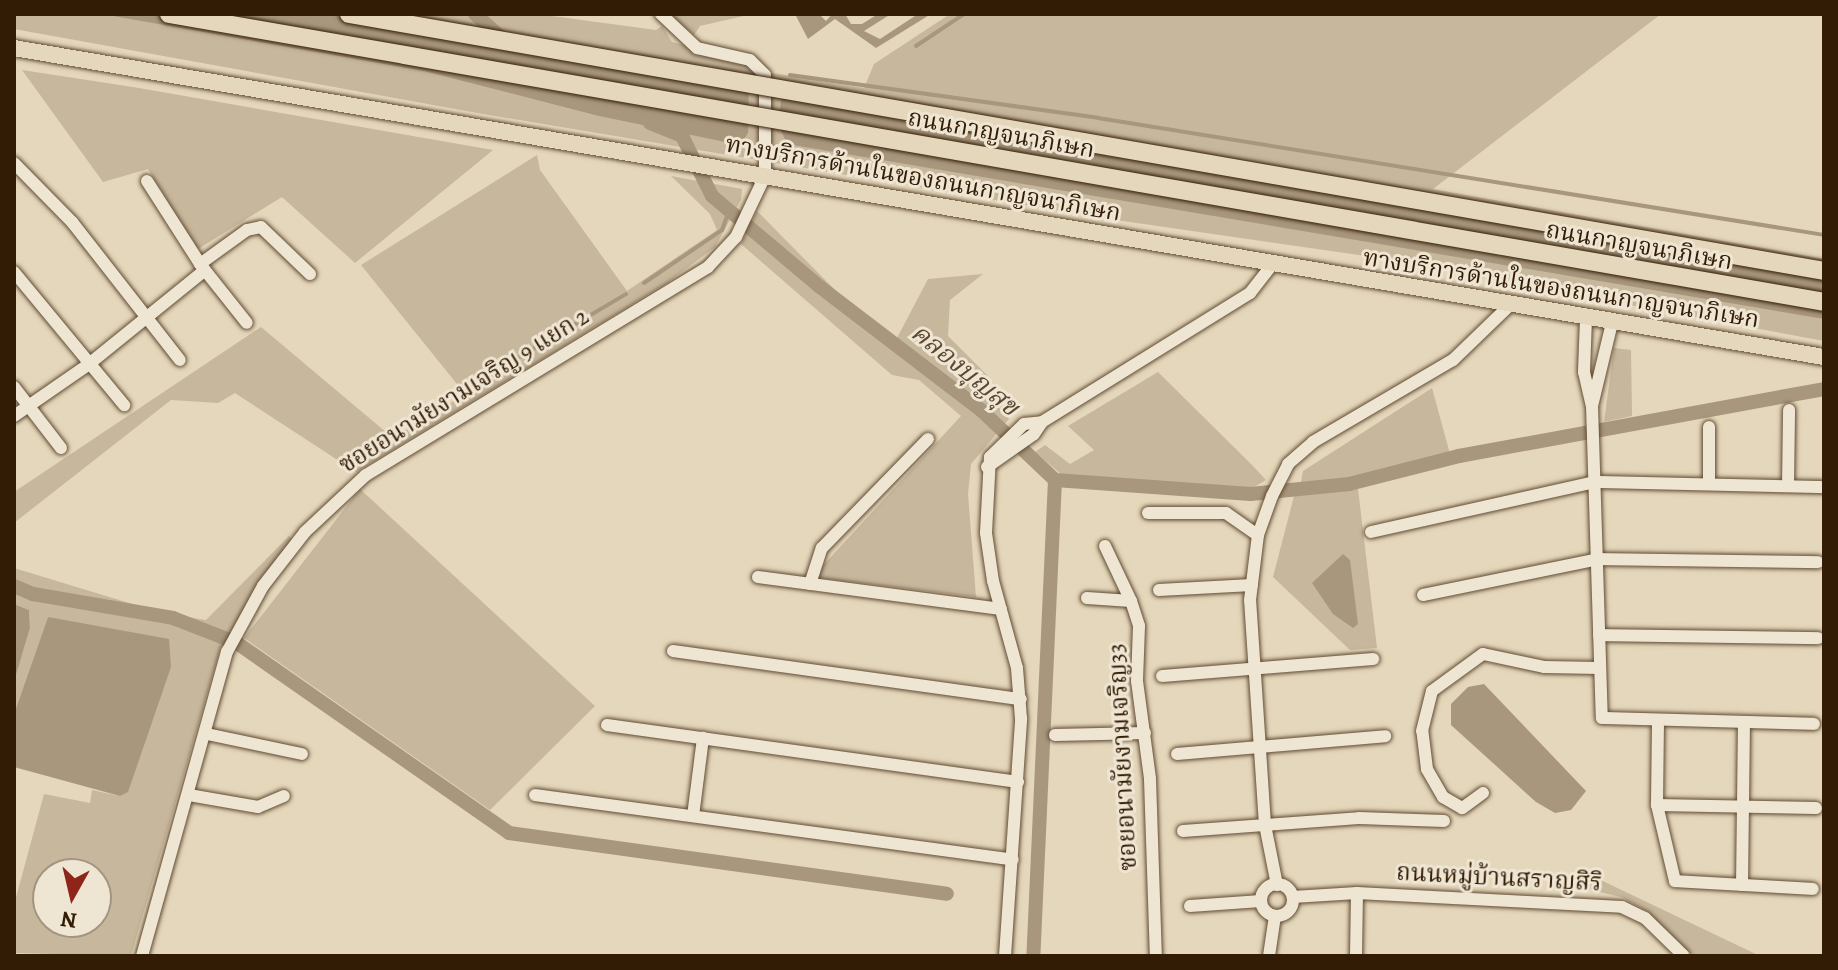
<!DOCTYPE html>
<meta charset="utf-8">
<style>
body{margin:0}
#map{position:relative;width:1838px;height:970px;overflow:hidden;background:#e5d7bb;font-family:Alegreya,"Noto Serif Thai",serif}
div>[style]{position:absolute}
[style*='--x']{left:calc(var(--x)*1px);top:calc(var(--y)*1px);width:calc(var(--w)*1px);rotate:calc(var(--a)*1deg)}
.green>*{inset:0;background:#c7b79c}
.water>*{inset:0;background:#a8977d}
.stream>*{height:4px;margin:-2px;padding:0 2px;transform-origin:2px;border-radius:2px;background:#a8977d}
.canal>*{height:14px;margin:-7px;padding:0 7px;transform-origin:7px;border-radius:7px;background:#a8977d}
.roads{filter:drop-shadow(0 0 2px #604b33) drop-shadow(0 0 2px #604b33)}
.minor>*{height:12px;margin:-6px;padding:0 6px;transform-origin:6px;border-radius:6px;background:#eee5d3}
.minor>.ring{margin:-6px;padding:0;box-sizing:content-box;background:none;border:12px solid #eee5d3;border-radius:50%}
.major>*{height:16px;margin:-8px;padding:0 8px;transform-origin:8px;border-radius:8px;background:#e5d7bb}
.bridges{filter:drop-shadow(0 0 2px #331c06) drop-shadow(0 0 2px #331c06)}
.highway-bridge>*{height:18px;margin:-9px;padding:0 9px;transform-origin:9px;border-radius:9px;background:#e5d7bb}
span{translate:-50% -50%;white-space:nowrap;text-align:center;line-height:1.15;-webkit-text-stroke:6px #eee5d3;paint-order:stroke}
.street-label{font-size:24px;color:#331c06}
.water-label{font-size:26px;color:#5c4730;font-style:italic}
.frame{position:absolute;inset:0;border:16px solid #331c06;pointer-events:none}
.north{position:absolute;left:32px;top:858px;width:80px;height:80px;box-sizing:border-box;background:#eee5d3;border:2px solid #a39581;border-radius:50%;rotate:188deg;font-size:22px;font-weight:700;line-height:32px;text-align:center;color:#331c06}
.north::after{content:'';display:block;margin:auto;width:28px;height:36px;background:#8f2418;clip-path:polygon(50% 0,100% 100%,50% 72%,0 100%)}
</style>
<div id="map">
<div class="green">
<i style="clip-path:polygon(14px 14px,537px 14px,656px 30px,662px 26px,672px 42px,738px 59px,755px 70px,864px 88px,874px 64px,950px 14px,1661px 14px,1433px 189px,1824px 259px,1824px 341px,1359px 255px,1109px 219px,472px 112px,14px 29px)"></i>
<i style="clip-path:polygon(676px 14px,752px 14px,700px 26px,694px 35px,672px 17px)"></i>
<i style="clip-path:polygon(22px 70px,139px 88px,493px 150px,355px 263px,282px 197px,198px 249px,148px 169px,103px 182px)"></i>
<i style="clip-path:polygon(537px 155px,540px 170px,627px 291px,717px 230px,710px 214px,671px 176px,742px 189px,741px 200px,715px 247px,667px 283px,356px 472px,235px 393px,218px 403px,171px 400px,14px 523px,14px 492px,261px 327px,393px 438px,465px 394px,361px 265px)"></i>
<i style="clip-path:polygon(757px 211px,840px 295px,897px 338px,928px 279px,983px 274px,950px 300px,948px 336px,988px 376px,1009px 419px,971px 464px,968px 494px,976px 597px,820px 578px,817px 572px,961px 416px,919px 380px,892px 375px,741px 244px)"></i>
<i style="clip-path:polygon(1614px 348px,1631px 350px,1632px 416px,1604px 422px)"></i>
<i style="clip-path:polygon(1158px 372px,1252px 465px,1266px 480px,1249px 490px,1136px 484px,1061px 474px,1035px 452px,1045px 445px,1070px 464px,1094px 450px,1068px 426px)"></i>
<i style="clip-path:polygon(1432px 388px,1450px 454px,1349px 481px,1301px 482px,1303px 471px)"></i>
<i style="clip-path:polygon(360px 489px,595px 706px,490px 810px,244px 638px)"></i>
<i style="clip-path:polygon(1358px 489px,1377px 648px,1350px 650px,1273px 577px,1294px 496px)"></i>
<i style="clip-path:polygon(evenodd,289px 536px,293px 540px,220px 649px,131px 956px,14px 953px,14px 905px,44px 794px,90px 803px,92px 790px,120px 796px,54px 619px,48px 617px,14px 714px,14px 682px,30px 628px,29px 610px,14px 604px,14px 568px,162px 613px,206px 620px,289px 536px,48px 874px,96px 874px,96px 922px,48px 922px,48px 874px)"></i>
<i style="clip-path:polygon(1588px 874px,1760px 956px,1693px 956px,1647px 911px,1621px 897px,1587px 889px)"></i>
</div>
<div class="water">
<i style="clip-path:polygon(102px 14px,402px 14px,749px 76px,748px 133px,740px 145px,599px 116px,424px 71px)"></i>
<i style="clip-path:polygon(795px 14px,819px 14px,826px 21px,832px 14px,845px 14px,851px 24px,862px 24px,878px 14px,891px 14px,864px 31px,880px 39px,918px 14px,931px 14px,876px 48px,835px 19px,808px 39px)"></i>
<i style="clip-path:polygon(782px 86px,1824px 265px,1824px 319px,787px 144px,779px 126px)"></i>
<i style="clip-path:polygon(1343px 554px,1350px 560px,1358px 624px,1353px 628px,1333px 614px,1312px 583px)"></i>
<i style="clip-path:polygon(14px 604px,29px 610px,30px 628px,14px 682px)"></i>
<i style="clip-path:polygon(48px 617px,169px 639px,171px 667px,128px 792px,120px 796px,14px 767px,14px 714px)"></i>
<i style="clip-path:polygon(1484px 684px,1586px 791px,1571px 810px,1555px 813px,1536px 802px,1451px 725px,1451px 704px,1468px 687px)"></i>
</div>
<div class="stream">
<i style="--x:916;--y:46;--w:58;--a:-33.7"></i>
<i style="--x:790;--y:75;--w:311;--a:7.9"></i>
<i style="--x:1098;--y:118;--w:735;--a:9.15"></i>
<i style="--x:644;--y:283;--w:94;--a:-34.2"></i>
<i style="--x:722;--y:230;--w:20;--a:-70"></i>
<i style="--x:470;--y:386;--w:181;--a:-30.5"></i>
</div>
<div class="canal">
<i style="--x:475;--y:14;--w:39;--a:42"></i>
<i style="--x:650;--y:123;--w:35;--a:22"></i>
<i style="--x:682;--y:136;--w:67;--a:63.4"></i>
<i style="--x:712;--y:196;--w:141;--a:40.1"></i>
<i style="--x:820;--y:287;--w:204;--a:37.4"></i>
<i style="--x:982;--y:411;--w:100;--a:43.4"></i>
<i style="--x:1055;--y:480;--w:477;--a:92.6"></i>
<i style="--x:1055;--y:480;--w:196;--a:4.1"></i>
<i style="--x:1251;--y:494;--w:99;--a:-5.8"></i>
<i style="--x:1349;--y:484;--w:114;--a:-14.3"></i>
<i style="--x:1459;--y:456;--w:371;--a:-10.4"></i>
<i style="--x:14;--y:586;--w:21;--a:23"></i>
<i style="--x:33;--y:594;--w:142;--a:9.7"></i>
<i style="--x:173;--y:618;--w:69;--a:21.3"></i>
<i style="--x:237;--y:643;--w:332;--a:34.9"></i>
<i style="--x:509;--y:833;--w:442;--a:7.9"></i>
</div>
<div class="roads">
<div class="minor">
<i style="--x:14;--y:163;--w:83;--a:45.5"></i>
<i style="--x:72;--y:222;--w:175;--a:52"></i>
<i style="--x:147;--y:181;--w:98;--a:57.4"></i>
<i style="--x:200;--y:264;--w:75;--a:51.5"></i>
<i style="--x:200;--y:264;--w:58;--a:-35.9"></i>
<i style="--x:247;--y:230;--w:14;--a:-12"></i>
<i style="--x:261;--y:227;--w:68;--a:43.8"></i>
<i style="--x:14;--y:272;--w:173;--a:50.4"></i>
<i style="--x:1586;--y:319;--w:53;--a:92.2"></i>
<i style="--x:1584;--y:372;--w:35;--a:77"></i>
<i style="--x:1592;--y:406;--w:312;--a:88.2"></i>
<i style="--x:1602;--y:718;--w:212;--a:1.6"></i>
<i style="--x:14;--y:387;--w:77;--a:52.4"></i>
<i style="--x:1592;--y:406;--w:85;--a:-76.5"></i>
<i style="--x:14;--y:416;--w:91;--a:-34.7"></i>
<i style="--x:89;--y:364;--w:149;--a:-39"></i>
<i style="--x:987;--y:467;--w:57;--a:-35.1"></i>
<i style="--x:1034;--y:434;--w:14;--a:-56"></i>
<i style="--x:1709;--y:484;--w:57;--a:-90"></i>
<i style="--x:1788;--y:486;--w:76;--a:-89.2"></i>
<i style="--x:1148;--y:513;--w:78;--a:0"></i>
<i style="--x:1226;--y:513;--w:39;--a:35"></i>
<i style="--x:1371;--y:532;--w:230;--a:-12.6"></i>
<i style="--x:1595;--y:482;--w:228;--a:1.3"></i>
<i style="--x:1105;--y:546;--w:61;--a:64.7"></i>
<i style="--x:758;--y:577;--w:245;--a:7.5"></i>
<i style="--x:810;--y:584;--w:38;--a:-72"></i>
<i style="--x:822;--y:548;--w:152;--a:-45.8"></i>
<i style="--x:1159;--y:590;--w:93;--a:-3.1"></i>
<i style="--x:1423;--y:595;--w:180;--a:-11.6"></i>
<i style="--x:1599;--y:559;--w:219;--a:0.8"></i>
<i style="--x:1087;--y:598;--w:44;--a:3.9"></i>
<i style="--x:1131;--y:601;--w:26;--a:72"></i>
<i style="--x:1139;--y:626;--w:55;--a:92.1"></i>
<i style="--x:1137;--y:681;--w:99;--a:82.4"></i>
<i style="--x:1150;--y:779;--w:177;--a:88.1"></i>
<i style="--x:1599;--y:635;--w:219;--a:0.8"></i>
<i style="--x:673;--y:651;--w:351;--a:7.9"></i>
<i style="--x:1162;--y:676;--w:212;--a:-4.6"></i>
<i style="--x:1658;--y:722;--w:83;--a:90.7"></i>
<i style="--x:1657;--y:805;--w:159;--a:1.1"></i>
<i style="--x:607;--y:725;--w:415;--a:7.9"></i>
<i style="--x:207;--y:734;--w:97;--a:11.9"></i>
<i style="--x:1055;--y:735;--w:90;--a:-1.3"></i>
<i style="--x:1177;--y:754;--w:209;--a:-4.9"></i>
<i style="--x:1483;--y:793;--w:26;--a:144"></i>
<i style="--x:1462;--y:808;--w:22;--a:-150"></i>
<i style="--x:1443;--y:797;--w:32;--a:-120"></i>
<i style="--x:1427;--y:769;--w:38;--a:-97"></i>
<i style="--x:1422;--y:731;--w:41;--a:-76"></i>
<i style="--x:1432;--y:691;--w:63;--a:-36"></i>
<i style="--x:1483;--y:654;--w:62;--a:12"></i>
<i style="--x:1544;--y:667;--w:55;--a:1"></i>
<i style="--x:189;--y:795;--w:70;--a:9.9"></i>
<i style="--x:258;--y:807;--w:28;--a:-23"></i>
<i style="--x:535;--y:795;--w:482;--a:7.7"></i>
<i style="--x:1657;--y:805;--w:78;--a:76.7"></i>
<i style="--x:1675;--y:881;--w:138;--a:3.3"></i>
<i style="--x:693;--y:816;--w:79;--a:-82.7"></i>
<i style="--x:1183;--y:831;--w:176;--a:-4.2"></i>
<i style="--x:1359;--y:818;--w:85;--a:2"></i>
<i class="ring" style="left:1261px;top:884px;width:20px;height:20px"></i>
<i style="--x:1277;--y:885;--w:61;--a:-101.3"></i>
<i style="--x:1265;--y:825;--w:225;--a:-93.8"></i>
<i style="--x:1250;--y:600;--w:65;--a:-83"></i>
<i style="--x:1258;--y:535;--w:41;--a:-70.3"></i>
<i style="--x:1272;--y:496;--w:36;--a:-63"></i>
<i style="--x:1288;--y:464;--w:33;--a:-41"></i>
<i style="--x:1313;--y:442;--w:162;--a:-30.4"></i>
<i style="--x:1453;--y:360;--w:78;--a:-44"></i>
<i style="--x:1742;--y:885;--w:162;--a:-89.3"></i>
<i style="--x:1293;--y:897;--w:64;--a:-3.6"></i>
<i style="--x:1357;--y:893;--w:265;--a:3"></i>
<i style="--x:1622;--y:907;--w:25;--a:26"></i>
<i style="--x:1645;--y:918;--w:54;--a:44.3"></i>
<i style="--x:1190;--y:906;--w:71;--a:-4"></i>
<i style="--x:142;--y:956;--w:316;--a:-74.4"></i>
<i style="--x:227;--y:652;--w:75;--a:-61.4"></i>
<i style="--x:263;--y:586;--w:68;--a:-52.1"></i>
<i style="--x:305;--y:532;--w:83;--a:-43.1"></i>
<i style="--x:366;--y:475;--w:400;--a:-31.3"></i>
<i style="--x:708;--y:267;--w:41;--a:-47"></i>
<i style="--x:736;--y:237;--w:68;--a:-64.6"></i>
<i style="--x:765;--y:176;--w:101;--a:-90"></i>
<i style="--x:765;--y:75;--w:21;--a:-135"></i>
<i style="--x:750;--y:60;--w:54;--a:-167.2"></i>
<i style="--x:697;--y:48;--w:50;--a:-136.6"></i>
<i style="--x:1005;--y:956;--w:238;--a:-86.1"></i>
<i style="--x:1021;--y:719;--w:51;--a:-94.5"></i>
<i style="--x:1017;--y:668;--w:90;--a:-105.4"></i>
<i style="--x:993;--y:581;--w:49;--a:-98.3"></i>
<i style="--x:986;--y:533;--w:76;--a:-87"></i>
<i style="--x:990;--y:457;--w:47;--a:-44.1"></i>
<i style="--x:1024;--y:424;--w:18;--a:-6"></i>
<i style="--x:1042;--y:422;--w:245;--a:-31.8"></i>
<i style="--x:1250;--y:293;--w:36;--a:-52"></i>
<i style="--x:1269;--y:956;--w:40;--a:-81.5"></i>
<i style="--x:1356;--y:956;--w:63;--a:-89.1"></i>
</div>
<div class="major">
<i style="--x:14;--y:48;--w:1836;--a:9.69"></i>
</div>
</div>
<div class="bridges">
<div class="highway-bridge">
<i style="--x:169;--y:14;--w:1680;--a:9.87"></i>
<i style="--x:349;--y:14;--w:1497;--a:9.88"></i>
</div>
</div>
<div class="street-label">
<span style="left:1001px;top:134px;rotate:10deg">ถนนกาญจนาภิเษก</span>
<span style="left:923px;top:179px;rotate:10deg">ทางบริการด้านในของถนนกาญจนาภิเษก</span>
<span style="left:1639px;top:246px;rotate:10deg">ถนนกาญจนาภิเษก</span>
<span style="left:1561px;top:289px;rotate:9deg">ทางบริการด้านในของถนนกาญจนาภิเษก</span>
<span style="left:464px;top:391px;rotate:-32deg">ซอยอนามัยงามเจริญ 9 แยก 2</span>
<span style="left:1123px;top:757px;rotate:-93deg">ซอยอนามัยงามเจริญ33</span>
<span style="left:1499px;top:878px;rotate:3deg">ถนนหมู่บ้านสราญสิริ</span>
</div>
<div class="water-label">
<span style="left:965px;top:370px;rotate:39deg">คลองบุญสุข</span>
</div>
<div class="frame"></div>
<div class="north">N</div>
</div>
